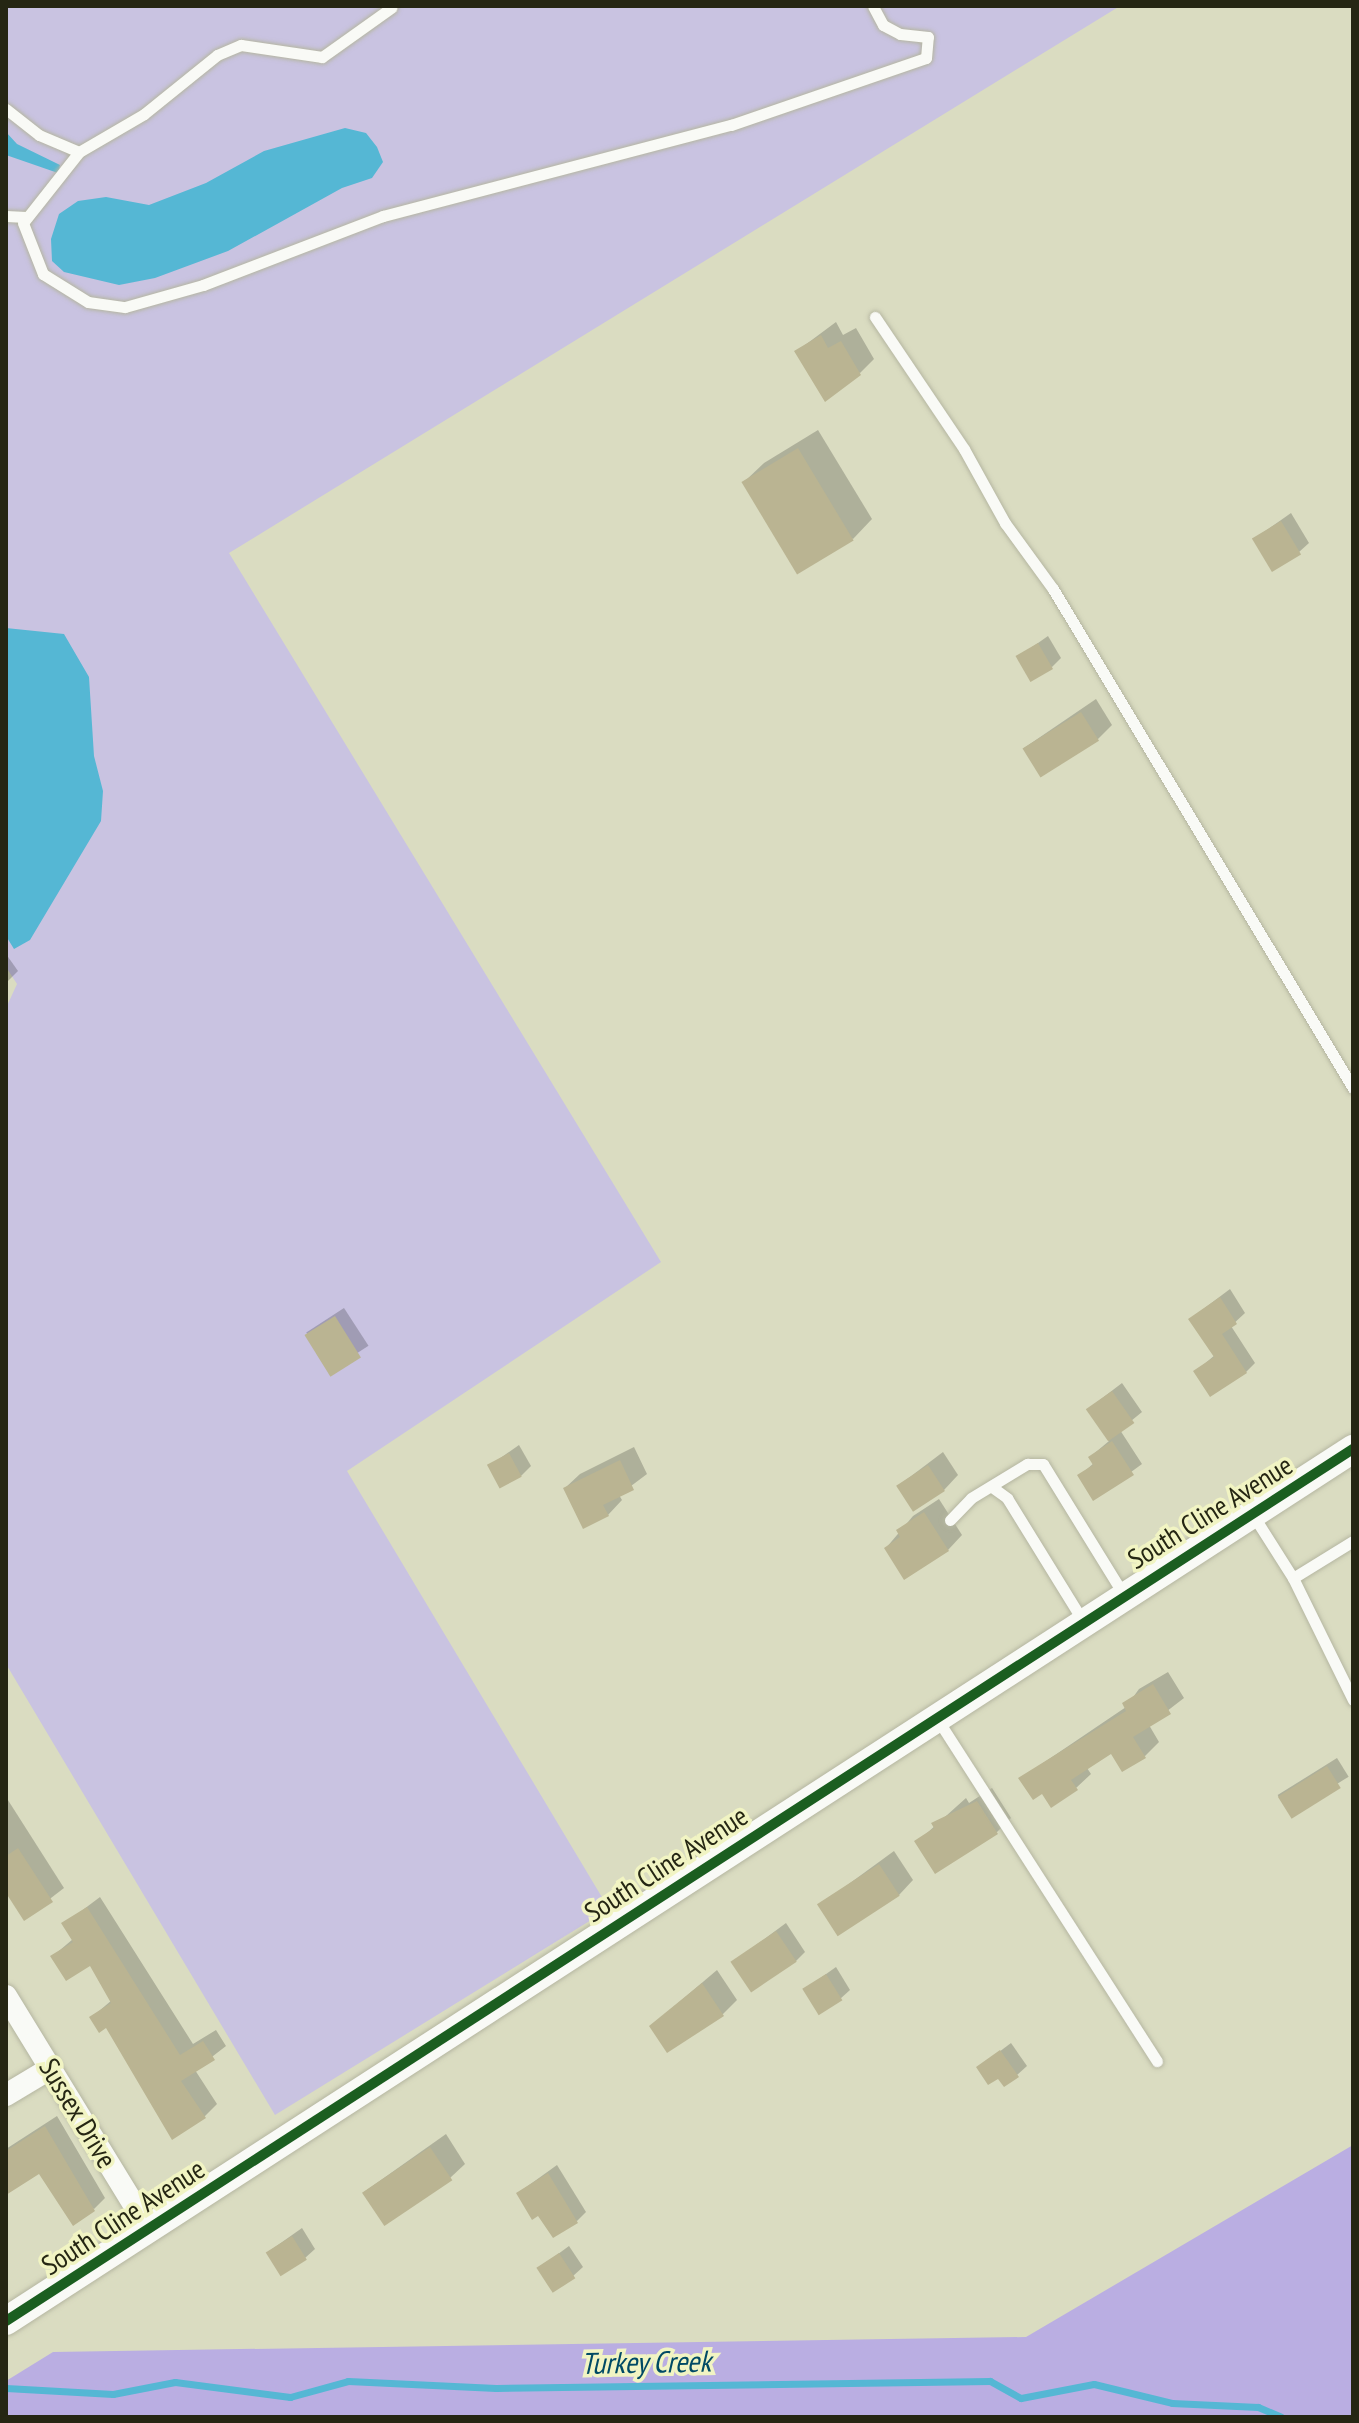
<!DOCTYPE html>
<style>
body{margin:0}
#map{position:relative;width:1359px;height:2423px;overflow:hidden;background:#dadcc1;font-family:"PT Sans Narrow",sans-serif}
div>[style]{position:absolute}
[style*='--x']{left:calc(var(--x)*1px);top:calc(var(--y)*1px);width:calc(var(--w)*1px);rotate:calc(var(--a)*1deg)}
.green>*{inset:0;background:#c9c3e1}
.forest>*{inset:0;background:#baaee2}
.water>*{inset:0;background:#55b7d4}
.shadow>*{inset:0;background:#0003;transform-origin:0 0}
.stream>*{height:7px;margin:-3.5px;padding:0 3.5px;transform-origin:3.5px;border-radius:3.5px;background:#55b7d4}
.building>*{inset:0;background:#bab492;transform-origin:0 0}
.roads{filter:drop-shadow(0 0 2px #b5b6a1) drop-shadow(0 0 2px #b5b6a1)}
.service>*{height:11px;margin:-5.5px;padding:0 5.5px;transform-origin:5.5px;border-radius:5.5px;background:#f9faf6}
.minor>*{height:22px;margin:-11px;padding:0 11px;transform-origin:11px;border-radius:11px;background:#f9faf6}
.tertiary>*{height:28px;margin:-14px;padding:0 14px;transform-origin:14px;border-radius:14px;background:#f9faf6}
.cycleway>*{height:10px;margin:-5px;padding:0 5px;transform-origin:5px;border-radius:5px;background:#1b5e20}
span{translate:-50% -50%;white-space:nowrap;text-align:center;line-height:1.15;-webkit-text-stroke:7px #f1f4c3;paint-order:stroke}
.street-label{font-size:28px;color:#252613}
.water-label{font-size:30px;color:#004a65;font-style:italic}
.frame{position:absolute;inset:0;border:8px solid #252613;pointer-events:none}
</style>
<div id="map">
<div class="green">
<i style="clip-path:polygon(6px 6px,1120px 6px,229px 553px,661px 1262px,347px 1471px,609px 1909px,275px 2115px,6px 1664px,6px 1008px,17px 984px,6px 967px)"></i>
</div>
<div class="forest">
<i style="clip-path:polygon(1353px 2145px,1353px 2417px,6px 2417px,6px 2381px,53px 2352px,1026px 2337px)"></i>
</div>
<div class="water">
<i style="clip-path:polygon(345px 128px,366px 133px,377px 147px,383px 162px,372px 178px,342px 188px,228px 251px,155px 278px,119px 285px,64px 272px,52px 261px,51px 239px,59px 214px,78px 201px,106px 197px,149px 205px,206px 183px,264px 151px)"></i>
<i style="clip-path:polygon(6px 132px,17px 144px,60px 165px,58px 173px,6px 155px)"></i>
<i style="clip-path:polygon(6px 628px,64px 634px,89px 677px,94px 756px,103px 791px,101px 821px,30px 940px,14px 949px,6px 936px)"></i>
</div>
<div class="shadow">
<i style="clip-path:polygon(836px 322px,843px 335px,856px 328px,874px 359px,860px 373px,797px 351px)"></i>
<i style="clip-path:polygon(818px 430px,872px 519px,853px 539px,744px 482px,764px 463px)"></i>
<i style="clip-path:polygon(1291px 513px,1309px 543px,1299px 552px,1254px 539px)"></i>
<i style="clip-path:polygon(1048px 636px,1061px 658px,1052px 667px,1018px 657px)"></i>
<i style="clip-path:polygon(1096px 699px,1112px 725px,1097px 740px,1024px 748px)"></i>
<i style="clip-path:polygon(6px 954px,18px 971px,6px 983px)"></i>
<i style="clip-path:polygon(1230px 1289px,1245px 1313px,1231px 1326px,1255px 1363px,1246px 1372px,1196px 1371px,1215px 1355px,1190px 1319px)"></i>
<i style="left:344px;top:1308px;width:45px;height:45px;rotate:57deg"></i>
<i style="clip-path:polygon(1122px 1383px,1142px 1412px,1120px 1430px,1142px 1464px,1094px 1499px,1079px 1476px,1094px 1463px,1090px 1457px,1109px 1441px,1088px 1409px)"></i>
<i style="clip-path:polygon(519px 1445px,531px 1466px,521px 1476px,489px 1466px)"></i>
<i style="clip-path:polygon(634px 1447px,647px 1474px,619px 1495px,622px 1500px,608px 1515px,565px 1488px,580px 1474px)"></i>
<i style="clip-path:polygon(943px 1452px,958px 1475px,944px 1490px,898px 1486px)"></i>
<i style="clip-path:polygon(939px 1499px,962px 1535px,948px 1550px,886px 1548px,913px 1516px)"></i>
<i style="clip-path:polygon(1168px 1672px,1184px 1698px,1149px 1725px,1159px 1742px,1145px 1756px,1112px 1751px,1087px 1768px,1091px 1774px,1076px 1788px,1043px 1791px,1021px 1778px,1126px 1707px,1139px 1689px)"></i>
<i style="left:1337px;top:1758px;width:22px;height:70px;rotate:58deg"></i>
<i style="clip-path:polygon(992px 1788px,1011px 1818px,997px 1832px,917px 1842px,966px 1798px,969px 1803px)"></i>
<i style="clip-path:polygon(6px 1797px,64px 1888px,25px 1918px,6px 1888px)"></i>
<i style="clip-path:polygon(894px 1851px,913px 1880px,899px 1895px,820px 1905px)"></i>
<i style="clip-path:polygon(100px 1897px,193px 2044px,216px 2030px,226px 2046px,195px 2070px,217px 2104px,204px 2117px,107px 2025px,92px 2017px,112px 2000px,90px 1964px,53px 1956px,73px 1939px,64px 1924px)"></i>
<i style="clip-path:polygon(786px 1923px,805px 1952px,796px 1961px,733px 1962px)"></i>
<i style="clip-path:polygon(836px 1967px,850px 1990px,840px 1999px,805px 1989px)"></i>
<i style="clip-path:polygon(717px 1970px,737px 2000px,723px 2014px,651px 2026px)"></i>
<i style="clip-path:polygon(1011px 2043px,1027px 2066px,1017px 2075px,979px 2067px)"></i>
<i style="clip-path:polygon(57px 2116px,105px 2198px,94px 2209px,39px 2171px,6px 2191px,6px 2149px)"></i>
<i style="clip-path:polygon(446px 2134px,465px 2164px,450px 2178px,364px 2192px)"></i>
<i style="clip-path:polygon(557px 2165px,586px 2212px,577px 2221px,539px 2213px,518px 2193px)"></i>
<i style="clip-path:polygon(302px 2228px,315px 2249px,305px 2258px,268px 2252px)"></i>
<i style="clip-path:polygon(569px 2246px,583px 2267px,573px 2276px,539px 2268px)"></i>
</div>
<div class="stream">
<i style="--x:6;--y:2388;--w:107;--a:3.2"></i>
<i style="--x:113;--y:2394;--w:63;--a:-11"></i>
<i style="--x:175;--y:2382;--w:116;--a:7.4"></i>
<i style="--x:290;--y:2397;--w:60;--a:-15.4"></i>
<i style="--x:348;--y:2381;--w:148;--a:2.7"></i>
<i style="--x:496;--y:2388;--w:494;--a:-0.8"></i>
<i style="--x:990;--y:2381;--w:35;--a:29"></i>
<i style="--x:1021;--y:2398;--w:74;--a:-10.9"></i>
<i style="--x:1094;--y:2384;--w:80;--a:13.7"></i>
<i style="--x:1172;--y:2403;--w:86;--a:2.7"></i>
<i style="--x:1258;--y:2407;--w:25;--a:23"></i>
</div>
<div class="building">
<i style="clip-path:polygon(821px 335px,828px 348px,841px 341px,861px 375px,825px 402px,794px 351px)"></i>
<i style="left:798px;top:448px;width:108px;height:66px;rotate:59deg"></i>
<i style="left:1281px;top:521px;width:39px;height:34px;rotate:59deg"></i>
<i style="left:1038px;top:643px;width:30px;height:26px;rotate:60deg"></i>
<i style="left:1081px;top:712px;width:34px;height:69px;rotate:58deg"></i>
<i style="clip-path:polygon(1220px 1297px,1237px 1324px,1222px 1334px,1247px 1373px,1210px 1397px,1193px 1371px,1214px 1357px,1188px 1319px)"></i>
<i style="left:335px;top:1316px;width:49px;height:36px;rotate:58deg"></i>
<i style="left:1112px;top:1391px;width:39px;height:32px;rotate:55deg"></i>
<i style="clip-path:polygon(1112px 1441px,1134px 1475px,1093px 1501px,1077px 1475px,1093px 1465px,1088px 1457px)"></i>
<i style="left:509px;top:1453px;width:27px;height:25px;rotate:62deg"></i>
<i style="clip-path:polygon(620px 1460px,634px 1490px,603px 1505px,609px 1516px,583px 1529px,563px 1488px)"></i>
<i style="left:928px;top:1465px;width:31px;height:38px;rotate:57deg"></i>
<i style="clip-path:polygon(924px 1512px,949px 1551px,904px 1580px,884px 1548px,900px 1537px,896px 1530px)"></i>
<i style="clip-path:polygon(1153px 1684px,1171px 1714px,1133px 1737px,1146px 1758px,1122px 1772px,1111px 1754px,1071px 1780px,1078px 1790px,1051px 1808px,1042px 1794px,1033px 1800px,1018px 1778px,1126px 1711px,1122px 1703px)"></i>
<i style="left:1327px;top:1766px;width:26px;height:58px;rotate:58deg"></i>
<i style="clip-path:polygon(977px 1801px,998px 1834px,935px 1874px,914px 1841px,934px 1828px,931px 1823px)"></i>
<i style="clip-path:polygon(18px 1848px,53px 1902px,24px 1921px,6px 1893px,6px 1856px)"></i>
<i style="left:879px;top:1864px;width:38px;height:74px;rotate:57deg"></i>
<i style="clip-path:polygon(87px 1907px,180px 2055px,203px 2041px,215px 2060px,181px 2081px,206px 2118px,172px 2140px,106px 2028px,99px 2033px,89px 2017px,111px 2003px,90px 1966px,66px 1981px,50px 1956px,73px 1942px,61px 1923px)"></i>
<i style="left:776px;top:1931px;width:37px;height:55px;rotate:56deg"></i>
<i style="left:826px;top:1974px;width:31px;height:28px;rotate:58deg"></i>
<i style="clip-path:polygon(702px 1983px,724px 2016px,667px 2053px,649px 2026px)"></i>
<i style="clip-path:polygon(1000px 2050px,1019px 2077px,1004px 2087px,998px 2079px,988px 2085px,976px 2067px)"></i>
<i style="clip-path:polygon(45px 2126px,95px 2211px,73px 2226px,39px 2174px,6px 2195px,6px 2151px)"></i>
<i style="left:430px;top:2147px;width:40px;height:82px;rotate:56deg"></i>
<i style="clip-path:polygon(548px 2173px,578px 2223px,553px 2238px,538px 2216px,532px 2220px,516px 2193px)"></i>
<i style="left:292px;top:2236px;width:28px;height:31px;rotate:58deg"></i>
<i style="left:559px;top:2253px;width:30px;height:27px;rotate:57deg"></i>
</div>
<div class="roads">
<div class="service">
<i style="--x:6;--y:109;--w:42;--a:38.2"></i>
<i style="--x:39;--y:135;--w:43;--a:23"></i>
<i style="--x:79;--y:152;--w:75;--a:-30.3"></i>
<i style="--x:144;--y:114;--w:94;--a:-38.9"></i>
<i style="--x:217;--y:55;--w:26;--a:-23"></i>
<i style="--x:241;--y:45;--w:82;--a:8.4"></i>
<i style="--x:322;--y:57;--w:85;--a:-35.4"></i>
<i style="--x:79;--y:152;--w:90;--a:128.3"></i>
<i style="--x:23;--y:223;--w:55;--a:68.6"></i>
<i style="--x:43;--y:274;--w:53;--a:31.9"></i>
<i style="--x:88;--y:302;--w:37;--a:8"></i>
<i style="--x:125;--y:307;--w:81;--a:-15.8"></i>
<i style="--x:203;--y:285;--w:193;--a:-21"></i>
<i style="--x:383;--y:216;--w:360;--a:-14.7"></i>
<i style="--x:731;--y:125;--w:206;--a:-19"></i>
<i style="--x:926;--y:58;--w:21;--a:-85"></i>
<i style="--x:928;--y:37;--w:28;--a:-174"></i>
<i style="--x:900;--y:34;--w:19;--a:-152"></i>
<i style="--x:883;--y:25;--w:21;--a:-118"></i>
<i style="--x:6;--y:216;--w:20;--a:3"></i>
<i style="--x:875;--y:317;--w:159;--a:56"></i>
<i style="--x:964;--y:449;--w:85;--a:61"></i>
<i style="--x:1005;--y:523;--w:82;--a:54"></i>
<i style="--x:1053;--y:589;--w:582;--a:58.99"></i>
<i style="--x:992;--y:1487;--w:19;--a:36"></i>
<i style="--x:1007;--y:1498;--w:145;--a:58.3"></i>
<i style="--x:1253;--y:1515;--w:75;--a:57.6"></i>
<i style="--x:1293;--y:1578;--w:70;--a:-31.7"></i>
<i style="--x:950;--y:1520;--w:30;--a:-46"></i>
<i style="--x:971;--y:1498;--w:66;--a:-31.3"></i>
<i style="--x:1027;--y:1464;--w:16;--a:0"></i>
<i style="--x:1043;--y:1464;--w:154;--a:58.3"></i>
<i style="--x:1293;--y:1578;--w:136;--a:63.8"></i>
<i style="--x:936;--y:1717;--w:409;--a:57.3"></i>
</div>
<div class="minor">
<i style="--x:6;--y:1996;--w:273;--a:58.5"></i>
<i style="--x:6;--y:2095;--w:52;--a:-31"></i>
</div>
<div class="tertiary">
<i style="--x:6;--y:2321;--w:1605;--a:-32.92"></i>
</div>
</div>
<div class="cycleway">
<i style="--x:6;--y:2321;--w:1605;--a:-32.92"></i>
</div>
<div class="street-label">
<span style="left:1210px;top:1512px;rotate:-32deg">South Cline Avenue</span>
<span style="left:666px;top:1864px;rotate:-33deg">South Cline Avenue</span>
<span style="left:78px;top:2113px;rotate:59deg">Sussex Drive</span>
<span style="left:123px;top:2217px;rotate:-33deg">South Cline Avenue</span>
</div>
<div class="water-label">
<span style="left:646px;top:2362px;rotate:-1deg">Turkey Creek</span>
</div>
<div class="frame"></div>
</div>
